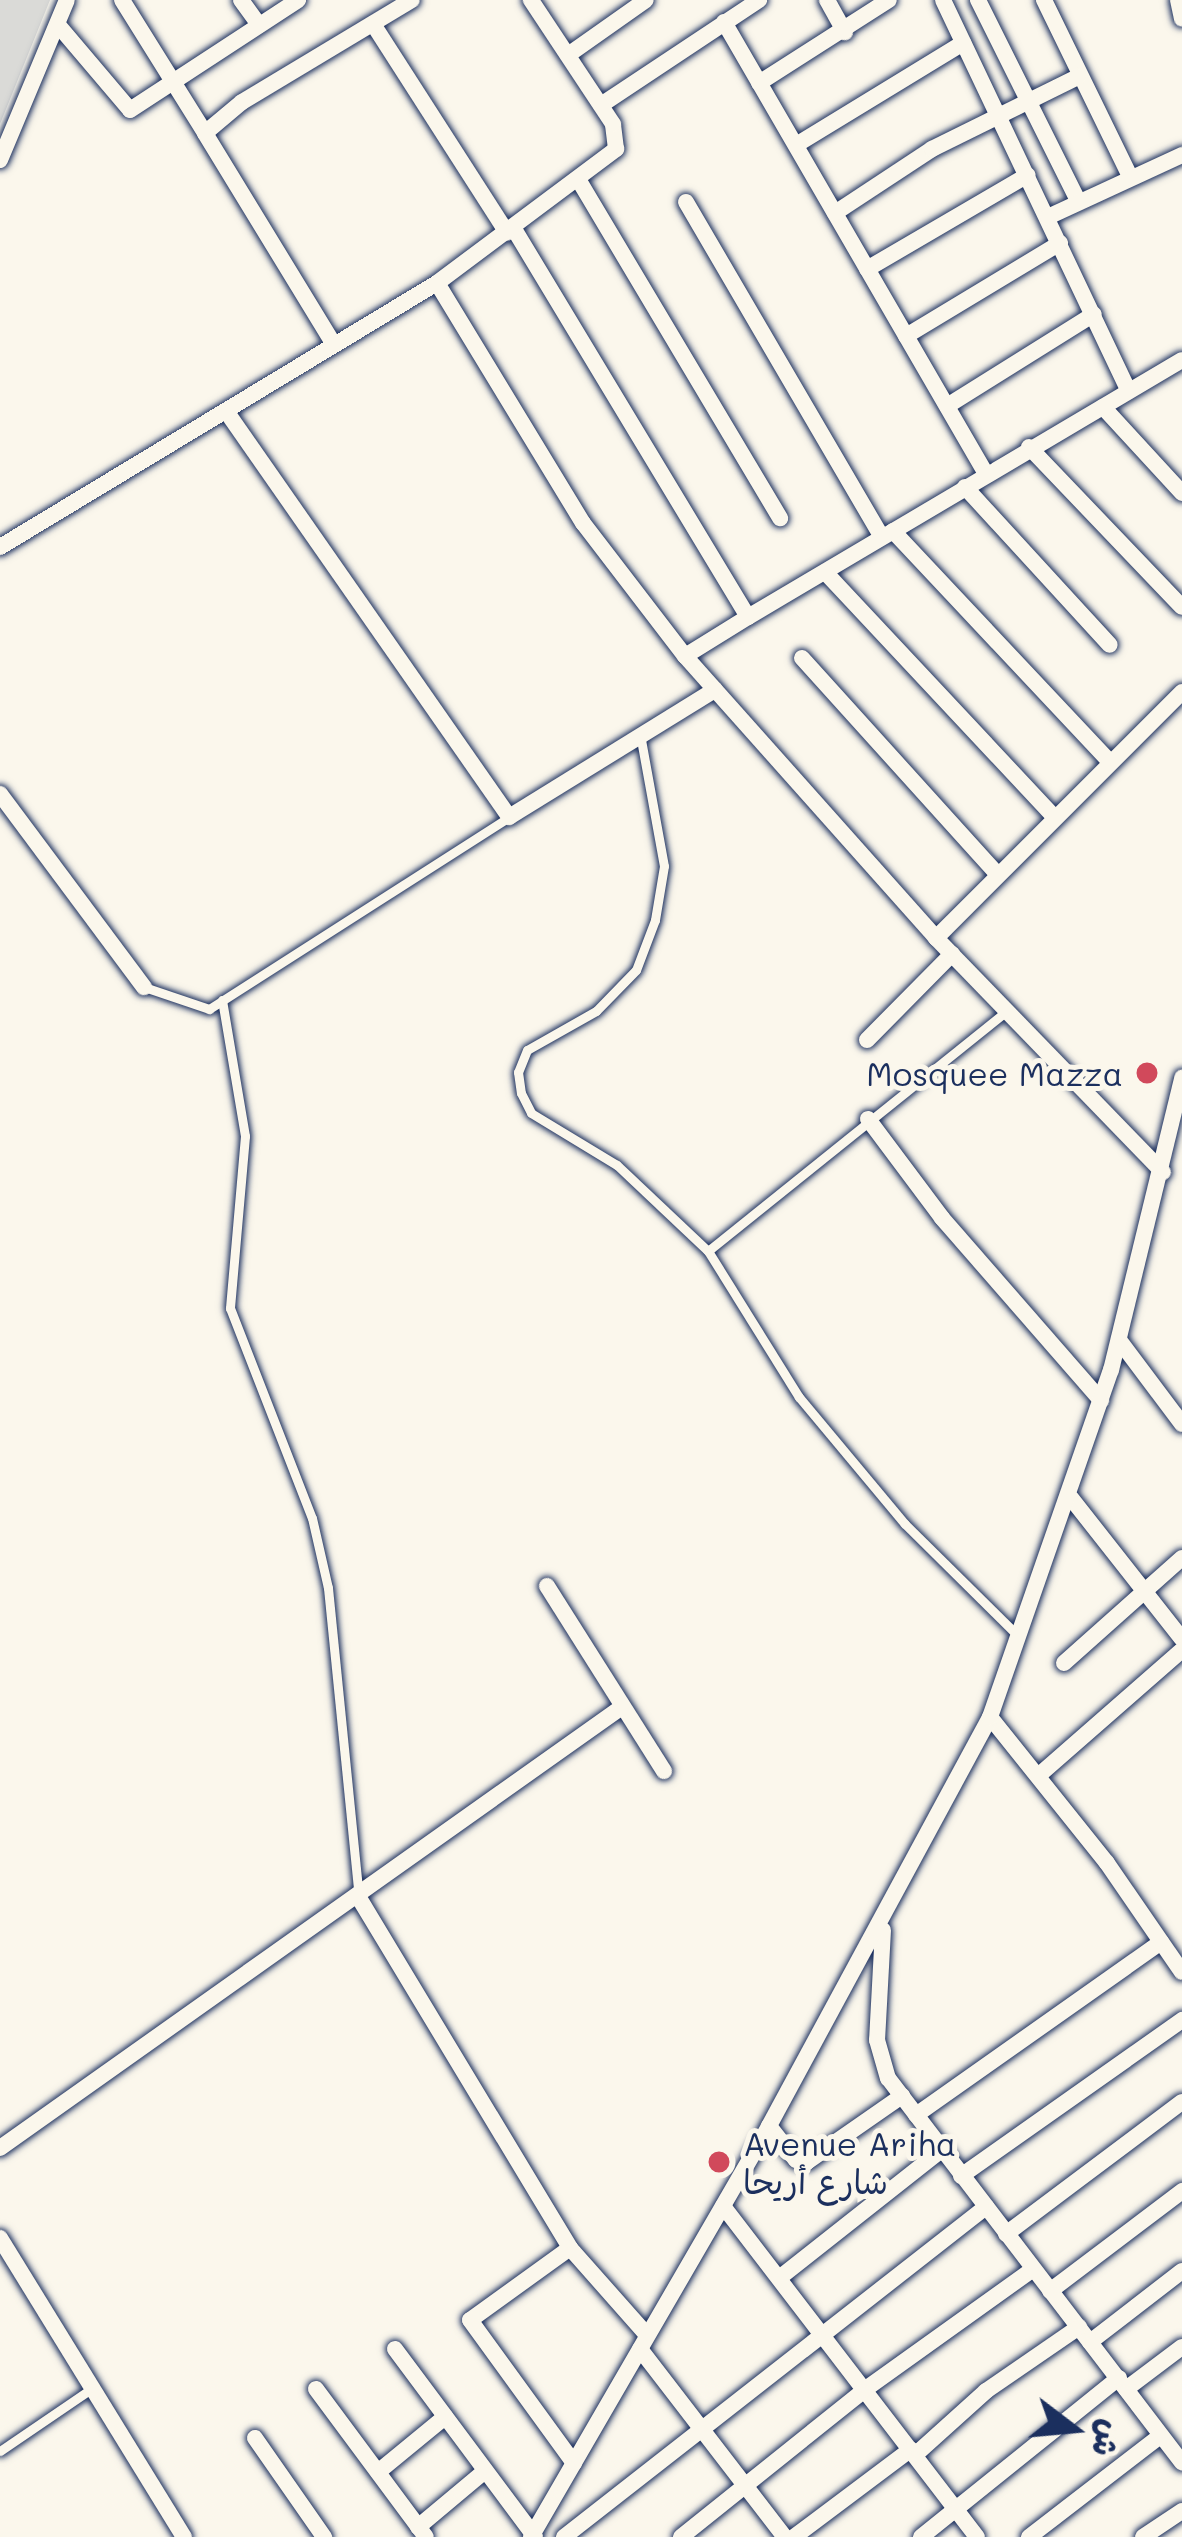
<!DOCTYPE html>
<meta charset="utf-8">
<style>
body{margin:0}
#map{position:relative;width:1182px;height:2537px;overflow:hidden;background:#fbf7ec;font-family:Mali,"Playpen Sans Arabic",sans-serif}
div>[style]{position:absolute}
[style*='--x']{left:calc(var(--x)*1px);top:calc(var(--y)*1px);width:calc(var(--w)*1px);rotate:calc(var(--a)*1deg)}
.green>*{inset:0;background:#dadad7}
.roads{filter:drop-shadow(0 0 3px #1b2f5e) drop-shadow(0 0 3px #1b2f5e)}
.lane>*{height:9px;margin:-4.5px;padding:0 4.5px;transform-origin:4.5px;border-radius:4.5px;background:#fbf7ec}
.street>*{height:16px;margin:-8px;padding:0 8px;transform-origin:8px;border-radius:8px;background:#fbf7ec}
.dots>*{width:33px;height:33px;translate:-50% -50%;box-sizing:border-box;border:6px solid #fbf7ec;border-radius:50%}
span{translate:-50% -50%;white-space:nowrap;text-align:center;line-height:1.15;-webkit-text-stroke:10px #fbf7ec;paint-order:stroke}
.poi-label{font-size:33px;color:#1b2f5e}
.right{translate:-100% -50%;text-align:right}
.left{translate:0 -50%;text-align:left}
.north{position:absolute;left:1014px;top:2369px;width:120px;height:120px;-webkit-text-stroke:9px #fbf7ec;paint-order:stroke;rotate:106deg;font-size:33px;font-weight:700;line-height:48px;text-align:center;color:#1b2f5e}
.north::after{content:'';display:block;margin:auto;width:42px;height:54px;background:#1b2f5e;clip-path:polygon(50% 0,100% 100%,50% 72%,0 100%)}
</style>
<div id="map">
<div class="green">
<i style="clip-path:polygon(0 0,50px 0,0 124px)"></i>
</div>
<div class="roads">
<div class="lane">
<i style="--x:640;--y:734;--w:134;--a:79.7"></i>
<i style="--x:664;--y:866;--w:55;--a:99.5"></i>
<i style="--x:655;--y:920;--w:53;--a:110.8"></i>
<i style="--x:636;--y:970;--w:57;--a:134.3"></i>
<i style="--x:596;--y:1011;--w:79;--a:150.5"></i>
<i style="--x:527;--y:1050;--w:24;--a:112"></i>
<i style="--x:518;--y:1072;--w:21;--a:82"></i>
<i style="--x:521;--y:1093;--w:22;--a:63"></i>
<i style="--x:531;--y:1113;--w:100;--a:31.2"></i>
<i style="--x:617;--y:1165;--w:125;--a:43.4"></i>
<i style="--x:708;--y:1251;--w:172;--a:58.1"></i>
<i style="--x:799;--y:1397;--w:165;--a:50.2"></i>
<i style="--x:905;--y:1524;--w:159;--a:44.7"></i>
<i style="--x:144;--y:987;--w:69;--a:18.7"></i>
<i style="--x:209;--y:1009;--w:356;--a:-32.6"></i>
<i style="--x:222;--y:1000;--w:138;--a:80.4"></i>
<i style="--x:245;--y:1136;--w:173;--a:95"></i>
<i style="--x:230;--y:1308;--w:225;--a:68.7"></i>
<i style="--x:312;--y:1518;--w:72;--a:77.1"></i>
<i style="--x:328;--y:1588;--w:311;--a:84.3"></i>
<i style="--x:708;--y:1251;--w:383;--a:-38.8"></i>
<i style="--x:0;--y:2451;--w:110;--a:-34.3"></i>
</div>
<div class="street">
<i style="--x:122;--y:0;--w:157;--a:58"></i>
<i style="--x:241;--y:0;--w:31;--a:54"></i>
<i style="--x:827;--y:0;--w:37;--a:61"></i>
<i style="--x:943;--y:0;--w:433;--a:64.6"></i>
<i style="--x:978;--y:0;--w:225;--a:63.5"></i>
<i style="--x:1044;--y:0;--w:196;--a:64"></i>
<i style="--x:1178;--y:0;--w:19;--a:78"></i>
<i style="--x:724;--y:22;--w:522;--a:59.9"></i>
<i style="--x:373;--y:24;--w:248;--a:57.3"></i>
<i style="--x:58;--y:25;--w:111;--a:49.7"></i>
<i style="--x:130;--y:110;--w:201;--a:-33.2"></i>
<i style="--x:568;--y:55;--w:95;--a:-35.2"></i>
<i style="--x:759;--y:83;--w:154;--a:-32.6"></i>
<i style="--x:601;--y:105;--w:190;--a:-33.6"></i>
<i style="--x:796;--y:145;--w:196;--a:-31.4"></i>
<i style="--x:0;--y:160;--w:173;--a:-67.3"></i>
<i style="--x:578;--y:179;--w:395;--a:59.2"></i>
<i style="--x:686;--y:202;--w:388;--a:59.7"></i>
<i style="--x:835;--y:213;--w:116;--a:-33.4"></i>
<i style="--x:932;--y:149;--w:163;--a:-26.3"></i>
<i style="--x:1048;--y:217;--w:148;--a:-24.8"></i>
<i style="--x:514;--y:229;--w:453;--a:58.9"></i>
<i style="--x:748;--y:617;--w:74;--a:148.2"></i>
<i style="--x:867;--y:269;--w:186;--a:-30.3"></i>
<i style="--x:437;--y:283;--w:281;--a:58.7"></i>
<i style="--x:583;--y:523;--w:168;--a:52.5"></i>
<i style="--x:685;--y:656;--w:378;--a:48.3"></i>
<i style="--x:936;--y:938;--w:326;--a:45.9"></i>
<i style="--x:906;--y:336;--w:180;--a:-31.1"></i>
<i style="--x:333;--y:343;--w:246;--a:-121.4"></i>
<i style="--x:205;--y:133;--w:48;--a:-40"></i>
<i style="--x:242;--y:102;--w:198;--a:-31"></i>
<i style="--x:947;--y:406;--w:173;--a:-32"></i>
<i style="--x:1103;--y:407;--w:117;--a:47.4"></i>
<i style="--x:226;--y:411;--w:495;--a:55.1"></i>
<i style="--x:509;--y:817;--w:242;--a:-31.7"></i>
<i style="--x:1029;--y:447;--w:221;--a:46.3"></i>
<i style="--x:965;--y:487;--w:214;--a:47.5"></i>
<i style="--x:893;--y:531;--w:317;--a:46.8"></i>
<i style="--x:0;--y:547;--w:511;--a:-31.14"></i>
<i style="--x:437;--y:283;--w:224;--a:-36.8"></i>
<i style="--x:616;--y:149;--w:25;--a:-97"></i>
<i style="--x:613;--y:124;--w:149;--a:-123.5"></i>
<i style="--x:825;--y:572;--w:335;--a:46.9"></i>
<i style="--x:748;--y:617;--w:504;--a:-30.63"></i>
<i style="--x:802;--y:658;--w:290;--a:47.9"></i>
<i style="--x:0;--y:794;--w:241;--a:53.3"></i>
<i style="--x:936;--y:938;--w:348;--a:-45"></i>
<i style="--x:867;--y:1040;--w:121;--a:-45.3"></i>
<i style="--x:868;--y:1119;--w:124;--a:53.2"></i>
<i style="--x:942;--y:1218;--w:242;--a:48.9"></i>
<i style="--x:1119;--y:1340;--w:105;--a:53.1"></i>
<i style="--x:1071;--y:1498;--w:179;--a:51.8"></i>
<i style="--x:547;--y:1586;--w:219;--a:57.7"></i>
<i style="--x:1064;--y:1663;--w:158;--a:-41.7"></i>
<i style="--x:990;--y:1717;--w:187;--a:51.3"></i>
<i style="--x:1107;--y:1863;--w:132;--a:55.5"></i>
<i style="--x:1038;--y:1776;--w:191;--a:-41.2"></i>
<i style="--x:359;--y:1898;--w:409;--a:58.9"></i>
<i style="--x:570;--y:2248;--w:116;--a:48.5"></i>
<i style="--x:883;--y:1930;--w:110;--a:93.1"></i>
<i style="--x:877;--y:2040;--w:40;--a:74"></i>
<i style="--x:888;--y:2078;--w:484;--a:52.6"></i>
<i style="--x:916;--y:2115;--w:300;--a:-35.2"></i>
<i style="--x:769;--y:2126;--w:43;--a:51.5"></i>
<i style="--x:796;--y:2160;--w:11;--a:10"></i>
<i style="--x:807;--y:2162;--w:116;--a:-34.8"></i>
<i style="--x:0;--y:2148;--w:762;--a:-35.34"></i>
<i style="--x:961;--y:2176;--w:271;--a:-35.2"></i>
<i style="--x:723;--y:2206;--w:417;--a:52.5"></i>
<i style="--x:1006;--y:2234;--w:220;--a:-36.9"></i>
<i style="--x:0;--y:2238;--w:351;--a:58.4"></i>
<i style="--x:570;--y:2248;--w:123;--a:144.2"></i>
<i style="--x:470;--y:2320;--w:177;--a:54"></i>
<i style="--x:783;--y:2275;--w:201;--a:-38.3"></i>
<i style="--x:1050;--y:2291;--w:166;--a:-37.1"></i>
<i style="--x:1090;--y:2342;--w:116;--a:-37.7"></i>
<i style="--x:395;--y:2349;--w:234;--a:53.3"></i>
<i style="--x:640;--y:2349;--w:237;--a:52.4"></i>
<i style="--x:316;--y:2389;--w:184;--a:53.4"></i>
<i style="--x:1126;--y:2389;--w:70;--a:-36.9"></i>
<i style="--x:255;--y:2438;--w:121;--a:55.1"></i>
<i style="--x:915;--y:2455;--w:96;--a:-42"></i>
<i style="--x:986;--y:2391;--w:113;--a:-34.5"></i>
<i style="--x:378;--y:2472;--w:87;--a:-39.4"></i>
<i style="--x:418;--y:2527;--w:87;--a:-39.9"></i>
<i style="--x:531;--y:2537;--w:475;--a:-59.9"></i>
<i style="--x:769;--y:2126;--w:465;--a:-61.6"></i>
<i style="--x:990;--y:1717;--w:367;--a:-70.8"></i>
<i style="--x:1111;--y:1370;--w:301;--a:-76.3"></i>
<i style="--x:564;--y:2537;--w:536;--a:-38.03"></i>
<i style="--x:681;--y:2537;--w:238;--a:-38.7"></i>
<i style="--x:867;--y:2388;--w:204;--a:-35.6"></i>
<i style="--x:794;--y:2537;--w:146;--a:-36.9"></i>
<i style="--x:921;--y:2537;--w:254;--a:-38.8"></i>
<i style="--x:1029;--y:2537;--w:165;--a:-37.6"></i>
<i style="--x:1143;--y:2537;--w:47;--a:-33.7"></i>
</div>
</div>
<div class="dots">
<i style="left:1147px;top:1073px;background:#d1495b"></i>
<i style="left:719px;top:2162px;background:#d1495b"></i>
</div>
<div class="poi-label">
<span class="right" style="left:1123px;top:1073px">Mosquee Mazza</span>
<span class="left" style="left:743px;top:2162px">Avenue Ariha<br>شارع أريحا</span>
</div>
<div class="north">ش</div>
</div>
